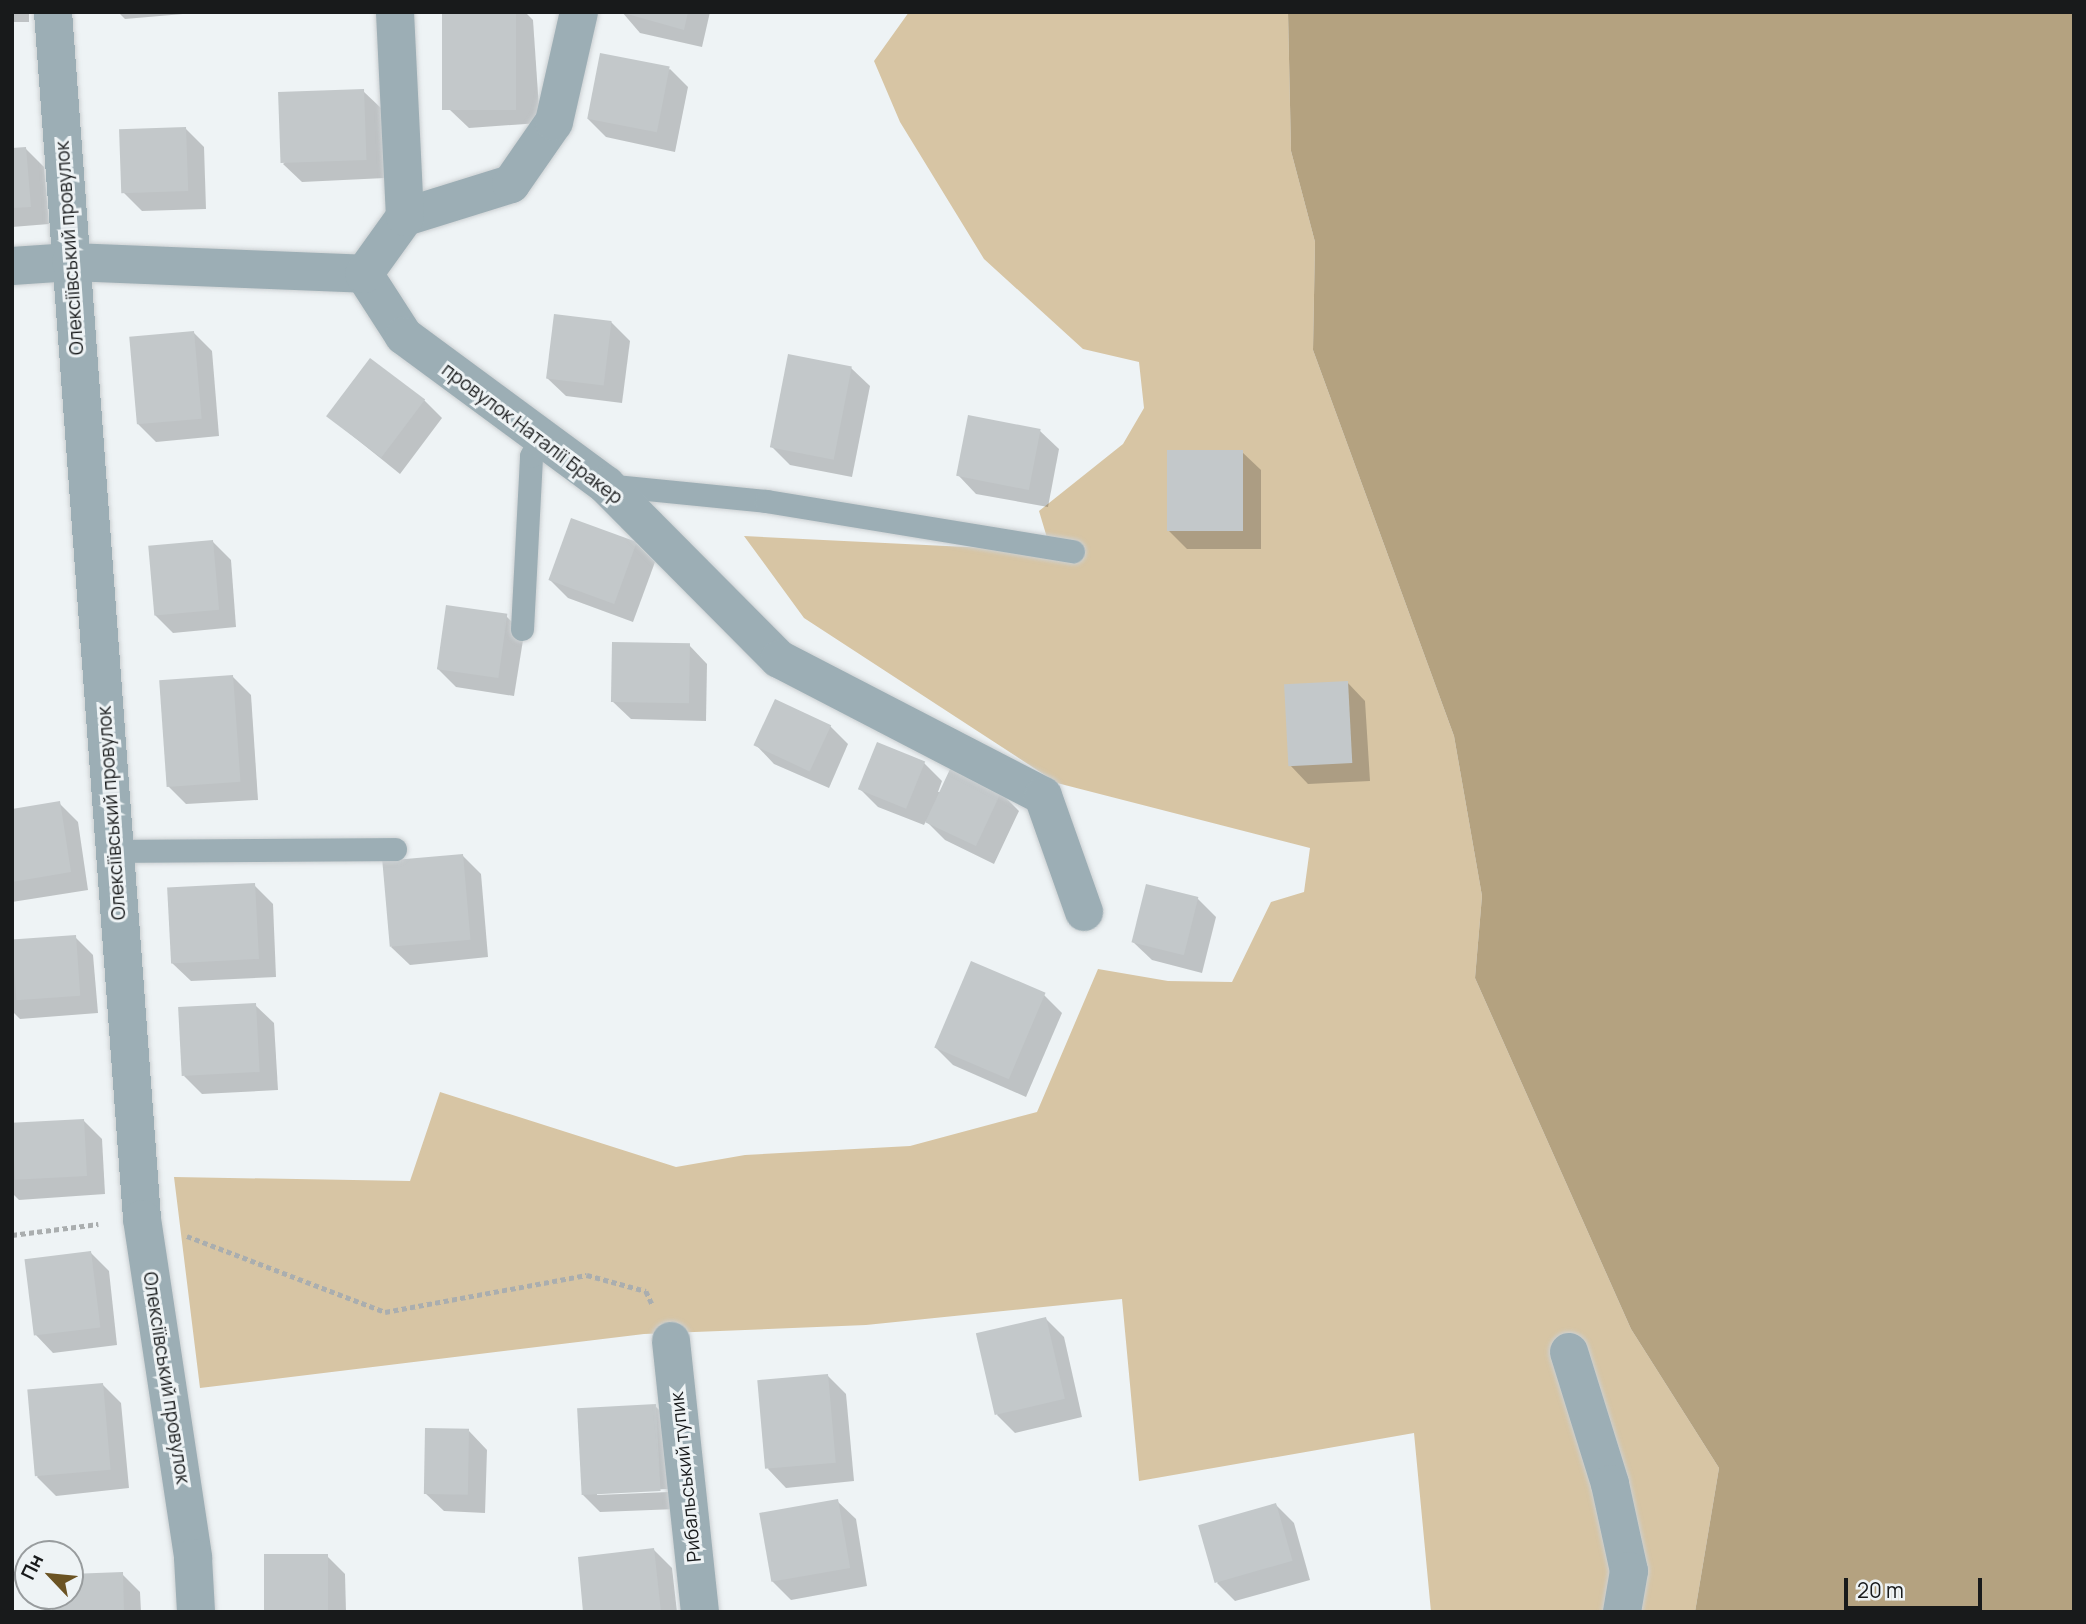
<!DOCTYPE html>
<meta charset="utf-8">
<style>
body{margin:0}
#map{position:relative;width:2086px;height:1624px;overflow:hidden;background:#eef3f5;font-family:Manrope,sans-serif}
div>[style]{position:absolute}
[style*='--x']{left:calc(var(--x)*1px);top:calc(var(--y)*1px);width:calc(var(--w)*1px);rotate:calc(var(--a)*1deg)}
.green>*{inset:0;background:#d7c5a4}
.water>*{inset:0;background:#b4a280}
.shadow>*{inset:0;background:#0003;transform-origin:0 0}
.building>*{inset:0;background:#c3c8ca;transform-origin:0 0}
.path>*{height:4.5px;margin-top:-2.25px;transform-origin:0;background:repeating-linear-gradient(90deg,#aaaeaf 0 5px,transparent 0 8.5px)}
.roads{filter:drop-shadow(0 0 2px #ccd0d2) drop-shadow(0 0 2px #ccd0d2)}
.lane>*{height:23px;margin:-11.5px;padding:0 11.5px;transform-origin:11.5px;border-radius:11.5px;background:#9caeb5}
.street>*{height:38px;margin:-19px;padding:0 19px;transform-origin:19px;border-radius:19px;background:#9caeb5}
span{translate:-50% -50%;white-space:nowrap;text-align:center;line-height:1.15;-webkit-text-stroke:6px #eef3f5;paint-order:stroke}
.street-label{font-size:19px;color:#181a1b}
.frame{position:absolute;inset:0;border:14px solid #181a1b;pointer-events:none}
.north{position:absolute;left:14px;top:1540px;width:70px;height:70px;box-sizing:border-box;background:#eef3f5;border:2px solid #989c9e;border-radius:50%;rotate:296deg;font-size:19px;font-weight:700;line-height:28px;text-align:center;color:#181a1b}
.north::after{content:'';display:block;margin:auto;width:24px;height:32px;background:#6b5323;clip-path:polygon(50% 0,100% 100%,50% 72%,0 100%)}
.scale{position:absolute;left:1844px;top:1578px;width:138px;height:32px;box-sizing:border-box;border:4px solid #181a1b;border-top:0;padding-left:9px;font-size:21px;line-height:24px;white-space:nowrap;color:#181a1b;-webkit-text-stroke:5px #eef3f5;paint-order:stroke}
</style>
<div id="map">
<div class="green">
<i style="clip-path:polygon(909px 12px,1288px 12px,1291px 151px,1315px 242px,1313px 350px,1454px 736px,1482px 896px,1475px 978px,1631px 1329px,1719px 1468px,1695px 1612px,1431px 1612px,1414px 1433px,1139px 1481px,1122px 1299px,866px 1325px,644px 1334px,200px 1388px,174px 1177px,410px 1181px,440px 1092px,676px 1167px,745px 1155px,910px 1146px,1037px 1112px,1098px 969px,1168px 981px,1232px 982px,1271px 902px,1304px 892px,1310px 848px,1057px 783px,804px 618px,744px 536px,1051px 551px,1039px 511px,1123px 444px,1144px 408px,1139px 362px,1083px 349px,984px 259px,900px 122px,874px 61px)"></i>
</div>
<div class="water">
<i style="clip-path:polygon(1288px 12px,2074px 12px,2074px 1612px,1695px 1612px,1719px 1468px,1631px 1329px,1475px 978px,1482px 896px,1454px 736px,1313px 350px,1315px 242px,1291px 151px)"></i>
</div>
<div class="shadow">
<i style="left:12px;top:12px;width:17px;height:10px"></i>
<i style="clip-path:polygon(118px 12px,183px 12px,183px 14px,125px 19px)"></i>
<i style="clip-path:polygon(444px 12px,525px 12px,533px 20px,540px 123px,469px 128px,450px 110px)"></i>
<i style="clip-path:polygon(622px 12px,710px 12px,702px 47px,640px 33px)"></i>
<i style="clip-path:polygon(670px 69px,688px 87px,675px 152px,606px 137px,588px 119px)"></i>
<i style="clip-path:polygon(363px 91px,382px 109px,385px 178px,302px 182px,283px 164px)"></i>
<i style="clip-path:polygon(186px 129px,204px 147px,206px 209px,142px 211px,123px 192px)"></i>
<i style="clip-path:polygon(25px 148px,44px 167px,49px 224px,12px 227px,12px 149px)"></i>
<i style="clip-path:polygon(611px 322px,630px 341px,622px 403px,566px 396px,547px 378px)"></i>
<i style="clip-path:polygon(194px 333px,212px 351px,219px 436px,156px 442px,138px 424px)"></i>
<i style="clip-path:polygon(851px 368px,870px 386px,852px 477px,790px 465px,772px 447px)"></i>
<i style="clip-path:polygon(424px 400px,442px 418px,400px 474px,328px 416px)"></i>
<i style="clip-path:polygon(1040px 431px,1059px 449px,1048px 507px,976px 494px,958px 475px)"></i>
<i style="clip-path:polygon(1242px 452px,1261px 470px,1261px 549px,1187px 549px,1169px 531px)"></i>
<i style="clip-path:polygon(213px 542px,231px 560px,236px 627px,173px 633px,155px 615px)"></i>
<i style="clip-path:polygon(636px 543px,655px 562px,633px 622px,568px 598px,550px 580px)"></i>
<i style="clip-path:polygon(506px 616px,524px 634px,514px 696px,456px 687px,437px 668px)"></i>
<i style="clip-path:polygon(689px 645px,707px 664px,706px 721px,631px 719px,612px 701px)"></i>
<i style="clip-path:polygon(233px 677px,251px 695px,258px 800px,186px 804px,168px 786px)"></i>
<i style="clip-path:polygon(1347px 682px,1365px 701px,1370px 781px,1308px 784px,1290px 765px)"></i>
<i style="clip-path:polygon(830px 726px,848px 744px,829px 788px,774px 764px,756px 745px)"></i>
<i style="clip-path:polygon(924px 763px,942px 781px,938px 792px,1001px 793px,1019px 811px,994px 864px,945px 840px,926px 821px,924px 825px,878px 807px,860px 789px)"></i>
<i style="clip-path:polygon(59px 803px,78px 822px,88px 890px,12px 902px,12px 811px)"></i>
<i style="clip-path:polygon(463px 856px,481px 874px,488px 957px,410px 965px,391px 947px)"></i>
<i style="clip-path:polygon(254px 885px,273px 904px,276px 977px,191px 981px,172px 963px)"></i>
<i style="clip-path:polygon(1197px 898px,1216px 917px,1202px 973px,1152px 960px,1133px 942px)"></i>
<i style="clip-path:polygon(75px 937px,93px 955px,98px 1013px,20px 1019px,12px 1011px,12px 942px)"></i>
<i style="clip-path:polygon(1044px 995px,1062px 1013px,1026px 1097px,953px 1065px,935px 1047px)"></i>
<i style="clip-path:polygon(255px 1005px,274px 1023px,278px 1090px,202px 1094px,184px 1076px)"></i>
<i style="clip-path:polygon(83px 1120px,102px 1139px,105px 1194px,19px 1200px,12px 1193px,12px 1125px)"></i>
<i style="clip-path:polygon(91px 1253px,109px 1271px,117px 1345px,53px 1353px,35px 1334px)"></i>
<i style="clip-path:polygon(1045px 1318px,1064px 1337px,1082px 1417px,1015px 1433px,997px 1415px)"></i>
<i style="clip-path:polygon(828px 1376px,846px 1394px,854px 1481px,786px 1488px,768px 1469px)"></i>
<i style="clip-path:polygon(103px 1385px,121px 1403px,129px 1488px,56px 1496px,37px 1477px)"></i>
<i style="clip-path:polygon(evenodd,655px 1406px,674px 1424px,677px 1509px,600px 1512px,582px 1494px,655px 1406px,668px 1489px,669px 1492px,597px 1495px,597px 1492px,668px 1489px)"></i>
<i style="clip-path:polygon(469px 1431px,487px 1450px,485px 1513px,444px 1511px,425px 1493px)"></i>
<i style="clip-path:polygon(837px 1501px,856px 1519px,867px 1586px,791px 1600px,772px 1581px)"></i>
<i style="clip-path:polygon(1276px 1505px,1294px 1523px,1310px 1580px,1235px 1601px,1217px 1583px)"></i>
<i style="clip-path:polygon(654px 1550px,672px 1568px,677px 1612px,585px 1612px)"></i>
<i style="clip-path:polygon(327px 1556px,345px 1574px,346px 1612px,266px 1612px)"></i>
<i style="clip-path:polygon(122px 1574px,140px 1592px,141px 1612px,54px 1612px,53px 1596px,70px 1596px,70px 1576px)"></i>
</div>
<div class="building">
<i style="left:442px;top:12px;width:74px;height:98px"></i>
<i style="clip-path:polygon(620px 12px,688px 12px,684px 30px)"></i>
<i style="left:600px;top:53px;width:71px;height:67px;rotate:11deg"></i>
<i style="left:364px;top:89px;width:71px;height:86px;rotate:88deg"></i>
<i style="left:186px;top:127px;width:64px;height:67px;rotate:88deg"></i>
<i style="clip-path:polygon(26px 147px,31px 207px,12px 208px,12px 148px)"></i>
<i style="left:554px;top:314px;width:58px;height:65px;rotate:7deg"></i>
<i style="left:194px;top:331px;width:88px;height:65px;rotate:85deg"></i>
<i style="left:788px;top:354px;width:65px;height:95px;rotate:11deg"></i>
<i style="left:370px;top:358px;width:69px;height:73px;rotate:37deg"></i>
<i style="left:968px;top:415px;width:74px;height:62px;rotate:11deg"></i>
<i style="left:1243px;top:450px;width:81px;height:76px;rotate:90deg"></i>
<i style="left:571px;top:518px;width:70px;height:66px;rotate:20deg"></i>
<i style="left:213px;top:540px;width:70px;height:65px;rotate:85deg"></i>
<i style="left:446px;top:605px;width:62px;height:65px;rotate:8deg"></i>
<i style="left:612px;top:642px;width:78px;height:60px;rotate:1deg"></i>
<i style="left:233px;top:675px;width:107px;height:74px;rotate:86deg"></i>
<i style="left:1348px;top:681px;width:82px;height:64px;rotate:87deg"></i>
<i style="left:775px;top:699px;width:62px;height:51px;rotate:25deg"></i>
<i style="left:877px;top:742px;width:52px;height:51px;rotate:22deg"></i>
<i style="left:951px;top:767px;width:56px;height:61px;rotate:25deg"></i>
<i style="clip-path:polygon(60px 801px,71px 872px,12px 882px,12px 809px)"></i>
<i style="left:463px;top:854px;width:86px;height:81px;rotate:85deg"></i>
<i style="left:255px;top:883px;width:76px;height:88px;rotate:87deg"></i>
<i style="left:1146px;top:884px;width:54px;height:60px;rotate:14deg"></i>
<i style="left:76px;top:935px;width:61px;height:64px;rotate:86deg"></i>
<i style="left:971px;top:961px;width:81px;height:94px;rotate:23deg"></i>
<i style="left:256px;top:1003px;width:69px;height:78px;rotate:87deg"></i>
<i style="left:84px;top:1119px;width:57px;height:72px;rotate:87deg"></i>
<i style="left:91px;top:1251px;width:77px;height:67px;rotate:83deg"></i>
<i style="left:1046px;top:1317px;width:84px;height:72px;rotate:77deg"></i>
<i style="left:828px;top:1374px;width:89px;height:71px;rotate:85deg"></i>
<i style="left:103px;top:1383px;width:87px;height:76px;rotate:85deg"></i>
<i style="left:656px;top:1404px;width:87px;height:79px;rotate:87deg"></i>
<i style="left:425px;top:1428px;width:44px;height:66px;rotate:1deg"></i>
<i style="left:838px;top:1499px;width:70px;height:80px;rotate:80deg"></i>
<i style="left:1276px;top:1503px;width:60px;height:81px;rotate:74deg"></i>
<i style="clip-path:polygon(654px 1548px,661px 1612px,583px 1612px,578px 1557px)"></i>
<i style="left:328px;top:1554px;width:58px;height:64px;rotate:90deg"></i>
<i style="clip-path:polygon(123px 1572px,124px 1612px,52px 1612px,52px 1596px,70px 1596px,70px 1574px)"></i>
</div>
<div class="path">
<i style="--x:12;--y:1235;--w:87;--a:-7.3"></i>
<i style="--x:187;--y:1236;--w:212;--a:21"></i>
<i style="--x:385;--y:1312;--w:205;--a:-10.4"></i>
<i style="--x:587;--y:1275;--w:61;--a:15.2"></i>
<i style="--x:646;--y:1291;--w:14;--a:65"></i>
</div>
<div class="roads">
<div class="lane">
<i style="--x:606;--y:485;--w:161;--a:5.7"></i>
<i style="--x:766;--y:501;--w:311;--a:9.3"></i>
<i style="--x:522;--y:629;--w:173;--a:-87"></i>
<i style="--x:531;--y:456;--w:21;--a:-62"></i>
<i style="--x:115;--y:851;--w:280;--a:-0.4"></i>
</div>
<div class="street">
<i style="--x:53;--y:12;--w:1210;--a:85.78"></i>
<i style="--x:142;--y:1219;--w:343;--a:81.4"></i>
<i style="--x:193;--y:1558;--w:54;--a:86.8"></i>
<i style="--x:405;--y:217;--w:111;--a:-17.3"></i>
<i style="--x:511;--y:184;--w:75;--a:-55.3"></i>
<i style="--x:554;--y:122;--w:113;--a:-77.2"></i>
<i style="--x:12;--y:266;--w:59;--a:-3.9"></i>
<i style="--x:71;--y:262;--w:293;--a:2.3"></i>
<i style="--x:364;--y:274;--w:74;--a:57.2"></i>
<i style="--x:404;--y:336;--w:251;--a:36.4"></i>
<i style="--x:606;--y:485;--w:245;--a:45.2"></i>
<i style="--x:779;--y:659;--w:297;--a:27.4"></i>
<i style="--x:1043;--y:796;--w:123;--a:70.5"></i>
<i style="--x:364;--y:274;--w:70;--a:-54.3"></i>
<i style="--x:405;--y:217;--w:205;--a:-92.8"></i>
<i style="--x:671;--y:1341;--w:273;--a:83.9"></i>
<i style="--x:1569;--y:1352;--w:138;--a:72.7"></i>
<i style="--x:1610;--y:1484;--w:89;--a:77.7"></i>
<i style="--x:1629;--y:1571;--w:42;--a:99.7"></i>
</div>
</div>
<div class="street-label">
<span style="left:70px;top:248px;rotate:-94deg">Олексіївський провулок</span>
<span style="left:532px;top:434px;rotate:37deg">провулок Наталії Бракер</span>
<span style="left:112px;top:813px;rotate:-94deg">Олексіївський провулок</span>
<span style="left:166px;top:1378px;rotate:81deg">Олексіївський провулок</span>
<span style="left:686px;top:1477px;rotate:-96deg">Рибальський тупик</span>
</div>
<div class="frame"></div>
<div class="north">Пн</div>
<div class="scale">20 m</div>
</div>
